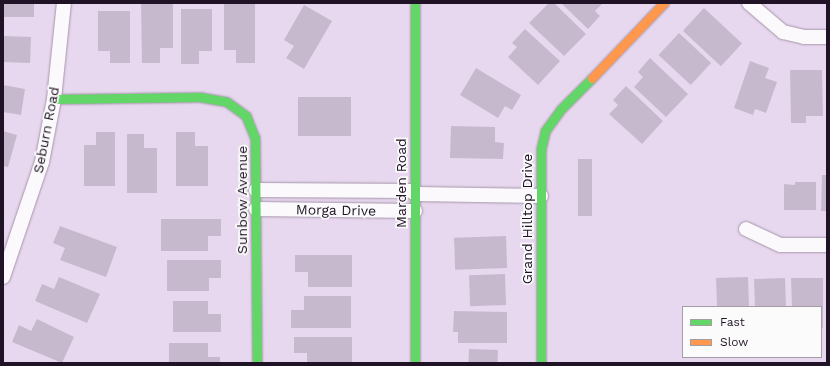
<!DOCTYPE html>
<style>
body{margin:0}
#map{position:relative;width:830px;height:366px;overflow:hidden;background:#e8d8ef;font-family:"Work Sans",sans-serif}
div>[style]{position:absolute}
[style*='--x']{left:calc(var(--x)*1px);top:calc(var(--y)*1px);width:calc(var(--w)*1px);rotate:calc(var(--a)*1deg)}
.building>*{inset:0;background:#c7b9cd;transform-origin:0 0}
.roads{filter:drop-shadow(0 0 1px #a497aa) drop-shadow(0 0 1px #a497aa)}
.street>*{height:14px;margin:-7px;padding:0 7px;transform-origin:7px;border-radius:7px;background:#fcf9fd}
.fast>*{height:9px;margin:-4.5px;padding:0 4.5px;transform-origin:4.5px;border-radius:4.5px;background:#63d668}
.slow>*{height:9px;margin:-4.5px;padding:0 4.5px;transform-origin:4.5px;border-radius:4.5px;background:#ff974d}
span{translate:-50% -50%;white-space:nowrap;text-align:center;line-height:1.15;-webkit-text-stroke:3.5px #fbfbfb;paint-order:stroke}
.street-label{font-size:14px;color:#201326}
.frame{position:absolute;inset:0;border:4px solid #201326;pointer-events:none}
.legend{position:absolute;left:682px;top:306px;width:140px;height:52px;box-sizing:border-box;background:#fbfbfb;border:1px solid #a39ea6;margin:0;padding:5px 7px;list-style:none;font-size:12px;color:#201326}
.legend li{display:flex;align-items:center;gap:8px;height:20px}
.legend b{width:20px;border:1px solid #a39ea6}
</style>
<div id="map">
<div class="building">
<i style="left:3px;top:3px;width:31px;height:14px"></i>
<i style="clip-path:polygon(141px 3px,173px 3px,173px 48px,160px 48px,160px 63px,142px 63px)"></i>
<i style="clip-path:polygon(224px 3px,255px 3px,255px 63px,236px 63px,236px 50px,224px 50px)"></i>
<i style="clip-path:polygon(549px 3px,554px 3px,586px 34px,564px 56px,529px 23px)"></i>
<i style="clip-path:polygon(561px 3px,603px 3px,595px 11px,600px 16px,588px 29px)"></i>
<i style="clip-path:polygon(304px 5px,332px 21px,304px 69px,286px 58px,294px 46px,284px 40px)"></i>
<i style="left:704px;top:8px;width:52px;height:31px;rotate:43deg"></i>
<i style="clip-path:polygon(181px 9px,212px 9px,212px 51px,199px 51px,199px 64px,181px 64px)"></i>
<i style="clip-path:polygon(98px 11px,130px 11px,130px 63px,110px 63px,110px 51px,98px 51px)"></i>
<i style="clip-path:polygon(525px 29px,560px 61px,538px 85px,508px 57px,517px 47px,512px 43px)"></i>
<i style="left:679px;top:33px;width:44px;height:30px;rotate:43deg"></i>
<i style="left:3px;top:36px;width:28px;height:26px;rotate:2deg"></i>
<i style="clip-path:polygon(650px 58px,688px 94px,666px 117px,634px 87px,643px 77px,638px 72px)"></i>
<i style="clip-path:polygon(750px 61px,769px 68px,765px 78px,777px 82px,766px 113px,755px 109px,753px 115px,734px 108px)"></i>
<i style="clip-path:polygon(476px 68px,521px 95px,512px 110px,505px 106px,498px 118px,460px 95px)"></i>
<i style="clip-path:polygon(790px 70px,822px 70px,823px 116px,806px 116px,806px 123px,791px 123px)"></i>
<i style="clip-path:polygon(3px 85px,25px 89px,21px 115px,3px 112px)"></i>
<i style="clip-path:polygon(626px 86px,663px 121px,642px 144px,609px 114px,618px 105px,613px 100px)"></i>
<i style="left:298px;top:97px;width:53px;height:39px"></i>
<i style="clip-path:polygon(451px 126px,495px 127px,495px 142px,504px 143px,503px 159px,450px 158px)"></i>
<i style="clip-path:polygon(3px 131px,17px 135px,8px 167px,3px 166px)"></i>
<i style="clip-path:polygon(96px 132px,115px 132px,115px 186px,84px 186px,84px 145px,96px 145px)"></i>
<i style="clip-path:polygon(176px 132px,195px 132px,195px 146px,208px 146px,208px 186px,176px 186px)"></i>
<i style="clip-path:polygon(127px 134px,144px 134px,144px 148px,157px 148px,157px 193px,127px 193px)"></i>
<i style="left:578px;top:159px;width:14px;height:57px"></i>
<i style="clip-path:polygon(822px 175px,827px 175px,827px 211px,821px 211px)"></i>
<i style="clip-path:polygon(795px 182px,816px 182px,816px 210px,784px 210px,784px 184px,795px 185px)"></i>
<i style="clip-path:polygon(161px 219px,221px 219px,221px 236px,208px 236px,208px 251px,161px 251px)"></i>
<i style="clip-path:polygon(60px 226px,117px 247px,106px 277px,60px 260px,65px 248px,53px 243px)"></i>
<i style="left:506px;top:236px;width:32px;height:52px;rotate:88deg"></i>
<i style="clip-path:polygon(295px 255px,352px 255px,352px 287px,308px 287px,308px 272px,295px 272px)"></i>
<i style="clip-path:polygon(167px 260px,221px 260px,221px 278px,209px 278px,209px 291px,167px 291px)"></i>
<i style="left:505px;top:274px;width:31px;height:36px;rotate:88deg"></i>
<i style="clip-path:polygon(59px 277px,100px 294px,87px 323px,35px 301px,42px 284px,54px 289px)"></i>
<i style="left:748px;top:277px;width:30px;height:32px;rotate:88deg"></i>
<i style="left:785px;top:278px;width:29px;height:31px;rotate:88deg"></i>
<i style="clip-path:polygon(791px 278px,823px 278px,823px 328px,821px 328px,821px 307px,792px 307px)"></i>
<i style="clip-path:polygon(304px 296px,351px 296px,351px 328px,291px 328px,291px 310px,304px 310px)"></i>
<i style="clip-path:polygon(173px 301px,208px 301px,208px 314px,221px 314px,221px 332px,173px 332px)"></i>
<i style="clip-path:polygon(454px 311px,507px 312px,507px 343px,458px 343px,458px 332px,453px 332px)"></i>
<i style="clip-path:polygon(37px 319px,74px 337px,62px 363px,12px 342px,19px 325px,31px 331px)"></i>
<i style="clip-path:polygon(294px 337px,352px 337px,352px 363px,307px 363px,307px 353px,294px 353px)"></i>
<i style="clip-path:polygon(169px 343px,208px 343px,208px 357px,220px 357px,220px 363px,169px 363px)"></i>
<i style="left:469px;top:349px;width:29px;height:14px;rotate:2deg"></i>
</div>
<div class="roads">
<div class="street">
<i style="--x:749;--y:3;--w:45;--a:40.5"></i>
<i style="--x:783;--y:32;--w:22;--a:13"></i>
<i style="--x:804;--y:37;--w:23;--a:0"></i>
<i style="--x:256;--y:190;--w:159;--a:0.4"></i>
<i style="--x:415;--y:194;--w:126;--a:0.9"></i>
<i style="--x:256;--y:209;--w:159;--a:0.7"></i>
<i style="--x:746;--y:229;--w:38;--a:25"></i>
<i style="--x:781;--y:245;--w:46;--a:0"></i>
<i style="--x:3;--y:277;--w:121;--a:-71.3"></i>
<i style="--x:42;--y:162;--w:64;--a:-79.2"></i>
<i style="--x:54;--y:99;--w:97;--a:-84.1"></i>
</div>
<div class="fast">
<i style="--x:415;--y:3;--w:360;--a:90"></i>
<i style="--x:54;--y:99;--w:146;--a:-0.8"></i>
<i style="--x:200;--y:97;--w:27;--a:10"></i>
<i style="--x:227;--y:102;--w:24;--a:36"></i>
<i style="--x:246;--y:116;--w:24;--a:68"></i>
<i style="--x:255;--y:138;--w:225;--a:89.5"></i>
<i style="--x:541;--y:363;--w:214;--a:-90"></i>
<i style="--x:541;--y:149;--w:18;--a:-77"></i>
<i style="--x:545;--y:131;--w:27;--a:-54"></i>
<i style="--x:561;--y:109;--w:44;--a:-45"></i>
</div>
<div class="slow">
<i style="--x:592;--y:78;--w:104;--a:-46.2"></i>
</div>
</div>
<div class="street-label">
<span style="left:46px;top:130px;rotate:-79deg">Seburn Road</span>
<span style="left:401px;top:183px;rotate:-90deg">Marden Road</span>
<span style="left:242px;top:200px;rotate:-90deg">Sunbow Avenue</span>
<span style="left:336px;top:210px;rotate:1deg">Morga Drive</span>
<span style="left:527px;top:219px;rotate:-90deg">Grand Hilltop Drive</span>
</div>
<div class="frame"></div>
<ul class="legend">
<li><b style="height:5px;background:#63d668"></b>Fast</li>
<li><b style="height:5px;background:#ff974d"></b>Slow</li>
</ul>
</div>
